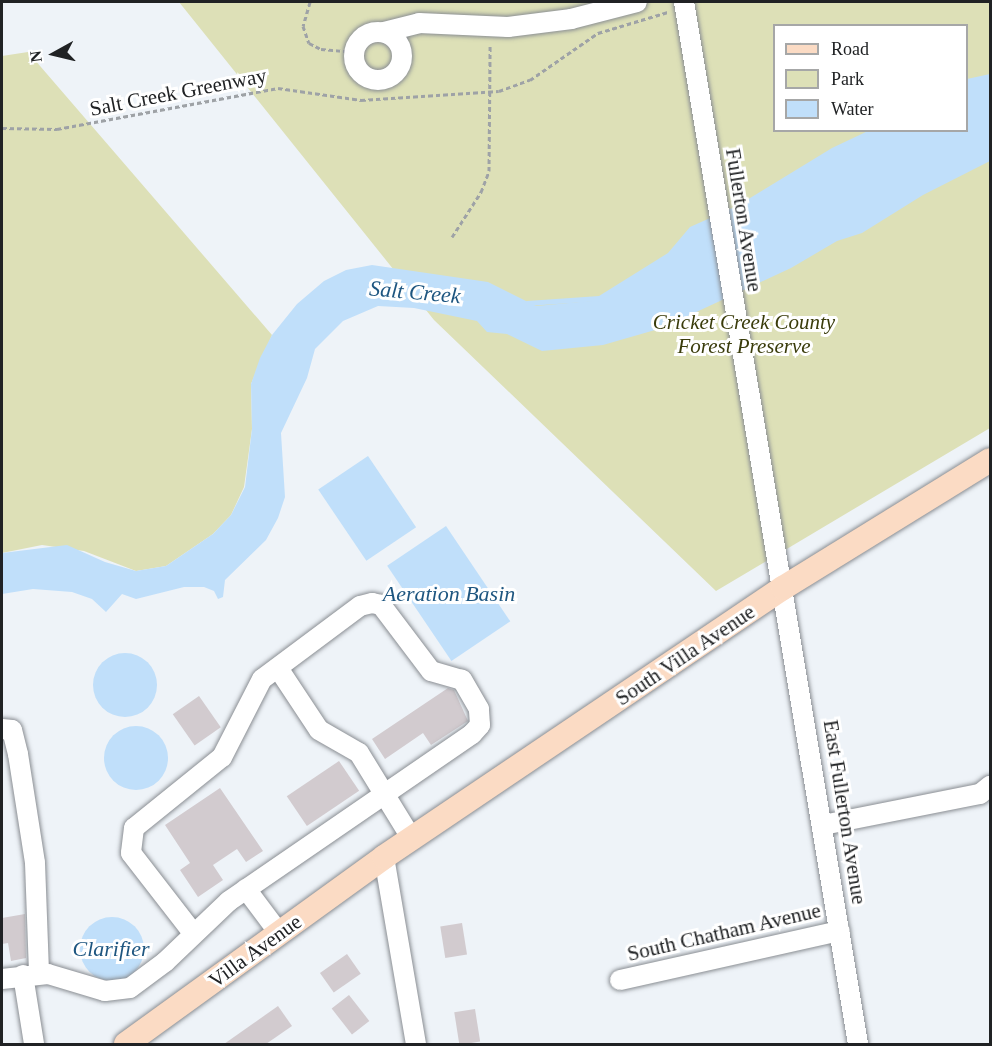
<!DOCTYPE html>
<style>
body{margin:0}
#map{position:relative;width:992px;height:1046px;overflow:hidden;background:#eef3f8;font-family:"Times New Roman",serif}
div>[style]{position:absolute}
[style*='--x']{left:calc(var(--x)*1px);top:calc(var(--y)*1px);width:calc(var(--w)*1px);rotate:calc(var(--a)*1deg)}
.green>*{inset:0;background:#dde0b7}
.water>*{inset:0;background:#c0dffa;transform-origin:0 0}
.round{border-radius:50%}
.stream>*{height:4.5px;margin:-2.25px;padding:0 2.25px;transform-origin:2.25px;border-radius:2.25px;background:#c0dffa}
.building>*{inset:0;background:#d2cbcf;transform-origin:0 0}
.path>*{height:3px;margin-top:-1.5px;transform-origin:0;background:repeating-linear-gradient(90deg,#9ea2a6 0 4.5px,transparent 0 7.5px)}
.roads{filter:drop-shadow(0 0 2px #8a8e93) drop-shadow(0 0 2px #8a8e93)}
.minor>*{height:20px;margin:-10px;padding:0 10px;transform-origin:10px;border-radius:10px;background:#fff}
.minor>.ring{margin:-10px;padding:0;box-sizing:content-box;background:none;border:20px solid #fff;border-radius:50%}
.major>*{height:24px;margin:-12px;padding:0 12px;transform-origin:12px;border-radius:12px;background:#fbdbc4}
span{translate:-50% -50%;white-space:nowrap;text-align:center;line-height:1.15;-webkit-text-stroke:6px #fff;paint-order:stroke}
.street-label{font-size:21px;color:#202224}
.park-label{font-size:21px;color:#3a3c0b;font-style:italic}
.water-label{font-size:22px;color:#1e5680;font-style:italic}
.frame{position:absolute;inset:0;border:3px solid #202224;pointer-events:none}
.legend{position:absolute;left:773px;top:24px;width:195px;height:108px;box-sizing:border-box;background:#fff;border:2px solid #a6a7a7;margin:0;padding:8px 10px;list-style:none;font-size:18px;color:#202224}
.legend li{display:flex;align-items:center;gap:12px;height:30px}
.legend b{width:30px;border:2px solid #a6a7a7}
.north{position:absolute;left:24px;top:24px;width:60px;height:60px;-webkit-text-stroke:4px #fff;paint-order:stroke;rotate:262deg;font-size:16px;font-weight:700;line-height:24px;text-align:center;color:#202224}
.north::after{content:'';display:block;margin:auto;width:21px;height:27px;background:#202224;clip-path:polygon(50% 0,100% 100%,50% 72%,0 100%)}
</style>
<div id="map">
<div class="green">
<i style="clip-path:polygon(evenodd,179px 2px,990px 2px,990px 428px,716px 591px,434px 320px,179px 2px,774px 26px,966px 26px,966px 130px,774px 130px,774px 26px)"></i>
<i style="clip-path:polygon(28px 52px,272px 335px,251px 384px,252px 429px,244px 487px,231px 515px,213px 534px,166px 566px,136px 571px,84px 551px,42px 545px,2px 553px,2px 56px)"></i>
</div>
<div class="water">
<i style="clip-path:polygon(990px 74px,990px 161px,923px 195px,862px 233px,837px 241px,791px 268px,662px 328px,603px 345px,542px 351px,507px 334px,487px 332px,477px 321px,414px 308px,378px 306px,343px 321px,315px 349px,307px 378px,281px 433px,285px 497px,278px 518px,266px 540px,225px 580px,223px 597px,218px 599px,214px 591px,204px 587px,184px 587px,136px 599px,122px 594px,106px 612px,92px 599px,72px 592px,33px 589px,2px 594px,2px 553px,67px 545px,105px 562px,136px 571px,166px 566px,213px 534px,231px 515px,245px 487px,252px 429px,251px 384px,260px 358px,272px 335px,297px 304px,324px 281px,346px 270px,372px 265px,488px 282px,536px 306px,591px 301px,668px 253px,690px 227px,737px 206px,832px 148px,868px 131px,966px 130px,967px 79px)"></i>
<i style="left:368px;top:456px;width:86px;height:60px;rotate:56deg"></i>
<i style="left:446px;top:526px;width:115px;height:71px;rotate:56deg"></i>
<i class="round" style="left:93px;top:653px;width:64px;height:64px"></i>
<i class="round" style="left:104px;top:726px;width:64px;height:64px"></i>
<i class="round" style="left:80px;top:917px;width:64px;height:64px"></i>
</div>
<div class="stream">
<i style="--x:527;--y:303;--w:72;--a:-4"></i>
</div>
<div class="building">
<i style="clip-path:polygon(448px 688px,454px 690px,468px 721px,431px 745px,423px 733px,385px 759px,372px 739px)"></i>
<i style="left:199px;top:696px;width:38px;height:32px;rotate:55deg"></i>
<i style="left:339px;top:761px;width:36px;height:63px;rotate:56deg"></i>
<i style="clip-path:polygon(220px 788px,263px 851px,246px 862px,237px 849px,213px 865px,223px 880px,198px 897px,180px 870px,190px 863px,165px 825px)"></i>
<i style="clip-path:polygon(25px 914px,26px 958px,11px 961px,8px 943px,2px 944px,2px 918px)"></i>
<i style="left:462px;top:923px;width:32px;height:22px;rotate:81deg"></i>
<i style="left:347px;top:954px;width:24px;height:33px;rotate:55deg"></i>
<i style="left:349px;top:995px;width:33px;height:22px;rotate:52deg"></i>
<i style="clip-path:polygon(278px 1006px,292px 1026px,266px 1044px,224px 1044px)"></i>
<i style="left:475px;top:1009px;width:33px;height:21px;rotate:81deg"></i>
</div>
<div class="path">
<i style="--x:310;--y:2;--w:25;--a:106"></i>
<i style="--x:303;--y:26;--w:18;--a:71"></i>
<i style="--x:309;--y:43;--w:13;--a:27"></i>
<i style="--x:321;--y:49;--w:33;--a:5"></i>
<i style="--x:2;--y:128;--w:55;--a:1"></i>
<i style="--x:57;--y:129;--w:225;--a:-10.5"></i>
<i style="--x:278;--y:88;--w:84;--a:8.2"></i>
<i style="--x:361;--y:100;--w:138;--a:-3.7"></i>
<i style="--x:499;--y:91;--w:33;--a:-20"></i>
<i style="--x:530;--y:80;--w:83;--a:-34.7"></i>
<i style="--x:598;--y:33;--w:73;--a:-16.7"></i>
<i style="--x:452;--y:237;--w:54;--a:-57.2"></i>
<i style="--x:481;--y:192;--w:22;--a:-69"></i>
<i style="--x:489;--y:171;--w:127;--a:-89.5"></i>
</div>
<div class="roads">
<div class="minor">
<i style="--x:684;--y:2;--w:1056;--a:80.52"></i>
<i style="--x:384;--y:32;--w:36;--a:-14"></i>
<i style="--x:419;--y:23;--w:89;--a:2.6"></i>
<i style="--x:508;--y:27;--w:64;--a:-7.2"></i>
<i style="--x:571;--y:19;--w:68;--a:-14.4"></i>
<i class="ring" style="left:354px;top:32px;width:28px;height:28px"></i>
<i style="--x:278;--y:668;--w:74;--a:56.5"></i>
<i style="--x:319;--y:730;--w:46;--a:29.9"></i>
<i style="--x:359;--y:753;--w:101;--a:58.4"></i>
<i style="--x:2;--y:729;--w:10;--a:6"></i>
<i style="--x:12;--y:730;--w:25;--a:76"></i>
<i style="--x:18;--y:754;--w:110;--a:81.1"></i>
<i style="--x:35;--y:863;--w:111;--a:87.9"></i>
<i style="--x:823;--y:825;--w:160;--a:-11.2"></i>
<i style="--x:980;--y:794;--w:13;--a:-39"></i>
<i style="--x:384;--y:857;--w:190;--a:80.3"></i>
<i style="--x:246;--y:889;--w:55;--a:53.1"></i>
<i style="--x:23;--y:975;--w:70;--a:80.9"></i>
<i style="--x:2;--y:979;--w:46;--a:-6.2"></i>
<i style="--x:48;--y:974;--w:59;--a:16.6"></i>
<i style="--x:105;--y:991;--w:25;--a:-7"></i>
<i style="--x:130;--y:988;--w:44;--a:-36.6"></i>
<i style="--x:165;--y:962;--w:88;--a:-43.6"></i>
<i style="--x:229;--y:901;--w:295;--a:-34.5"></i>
<i style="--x:472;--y:734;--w:12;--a:-48"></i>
<i style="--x:480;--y:725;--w:16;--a:-94"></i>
<i style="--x:479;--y:709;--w:34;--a:-120"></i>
<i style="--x:462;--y:680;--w:32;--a:-164"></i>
<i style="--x:431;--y:671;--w:83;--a:-127.1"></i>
<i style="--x:381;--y:605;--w:9;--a:-167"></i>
<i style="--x:372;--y:603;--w:12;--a:166"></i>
<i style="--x:360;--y:606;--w:122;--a:143.3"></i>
<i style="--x:262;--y:679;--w:88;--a:117.1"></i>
<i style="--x:222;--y:757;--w:113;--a:141.1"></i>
<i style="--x:134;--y:828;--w:25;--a:97"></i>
<i style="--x:131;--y:853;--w:101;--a:52.2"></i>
<i style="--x:620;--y:980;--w:225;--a:-12.6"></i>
</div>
<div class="major">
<i style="--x:126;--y:1044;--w:319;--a:-35.9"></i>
<i style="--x:384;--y:857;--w:481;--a:-34"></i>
<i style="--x:783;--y:588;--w:243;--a:-31.7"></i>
</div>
</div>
<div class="street-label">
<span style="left:178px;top:92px;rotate:-11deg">Salt Creek Greenway</span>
<span style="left:744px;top:220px;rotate:81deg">Fullerton Avenue</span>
<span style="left:685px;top:655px;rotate:-34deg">South Villa Avenue</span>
<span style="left:845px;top:812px;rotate:81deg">East Fullerton Avenue</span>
<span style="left:724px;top:932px;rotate:-13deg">South Chatham Avenue</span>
<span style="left:255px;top:951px;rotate:-36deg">Villa Avenue</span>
</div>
<div class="park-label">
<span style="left:744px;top:334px">Cricket Creek County<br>Forest Preserve</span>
</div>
<div class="water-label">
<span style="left:415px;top:292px;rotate:5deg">Salt Creek</span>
<span style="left:449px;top:594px">Aeration Basin</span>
<span style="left:111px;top:949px">Clarifier</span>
</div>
<div class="frame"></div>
<ul class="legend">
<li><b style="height:8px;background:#fbdbc4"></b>Road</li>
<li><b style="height:16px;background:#dde0b7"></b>Park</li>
<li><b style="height:16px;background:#c0dffa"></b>Water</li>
</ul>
<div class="north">N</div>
</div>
